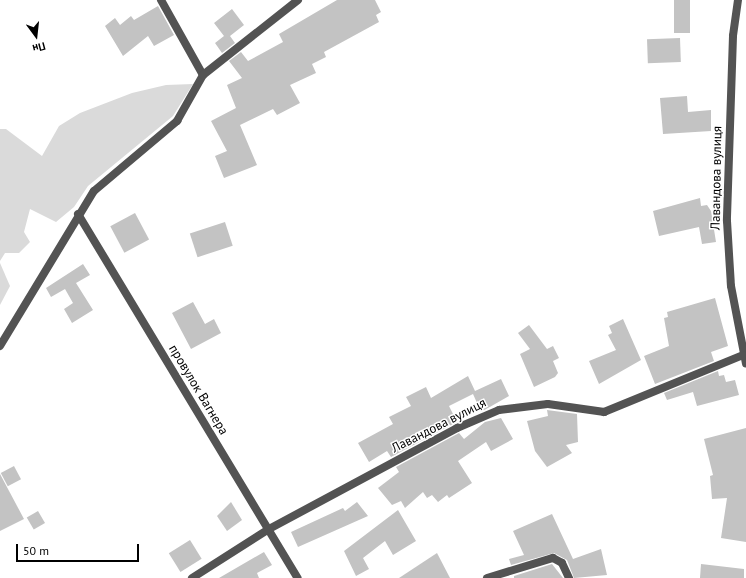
<!DOCTYPE html>
<meta charset="utf-8">
<style>
body{margin:0}
#map{position:relative;width:746px;height:578px;overflow:hidden;background:#fff;font-family:"PT Sans",sans-serif}
div>[style]{position:absolute}
[style*='--x']{left:calc(var(--x)*1px);top:calc(var(--y)*1px);width:calc(var(--w)*1px);rotate:calc(var(--a)*1deg)}
.green>*{inset:0;background:#dadada}
.building>*{inset:0;background:#c3c3c3;transform-origin:0 0}
.minor>*{height:8px;margin:-4px;padding:0 4px;transform-origin:4px;border-radius:4px;background:#535353}
span{translate:-50% -50%;white-space:nowrap;text-align:center;line-height:1.15;-webkit-text-stroke:3px #fff;paint-order:stroke}
.street-label{font-size:13px;color:#000}
.north{position:absolute;left:16px;top:16px;width:40px;height:40px;-webkit-text-stroke:3px #fff;paint-order:stroke;rotate:165deg;font-size:11px;font-weight:700;line-height:16px;text-align:center;color:#000}
.north::after{content:'';display:block;margin:auto;width:14px;height:18px;background:#000;clip-path:polygon(50% 0,100% 100%,50% 72%,0 100%)}
.scale{position:absolute;left:16px;top:544px;width:123px;height:18px;box-sizing:border-box;border:2px solid #000;border-top:0;padding-left:5px;font-size:12px;line-height:14px;white-space:nowrap;color:#000;-webkit-text-stroke:3px #fff;paint-order:stroke}
</style>
<div id="map">
<div class="green">
<i style="clip-path:polygon(193px 84px,173px 116px,88px 186px,74px 207px,56px 222px,30px 209px,24px 232px,30px 242px,19px 253px,5px 253px,0 261px,0 129px,6px 129px,42px 156px,59px 126px,80px 113px,132px 93px,166px 85px)"></i>
<i style="clip-path:polygon(0 263px,10px 286px,0 305px)"></i>
</div>
<div class="building">
<i style="clip-path:polygon(337px 0,375px 0,381px 12px,376px 15px,379px 22px,324px 52px,326px 57px,312px 64px,316px 73px,290px 85px,300px 103px,277px 115px,273px 109px,240px 125px,257px 165px,224px 178px,215px 156px,227px 151px,211px 121px,236px 108px,227px 85px,242px 78px,229px 61px,241px 52px,248px 61px,283px 42px,279px 34px)"></i>
<i style="left:674px;top:0;width:16px;height:33px"></i>
<i style="clip-path:polygon(158px 6px,174px 35px,154px 46px,148px 36px,123px 56px,105px 26px,115px 18px,120px 25px,131px 16px,134px 20px)"></i>
<i style="clip-path:polygon(232px 9px,244px 25px,230px 36px,235px 43px,222px 53px,215px 43px,224px 36px,214px 23px)"></i>
<i style="left:680px;top:38px;width:24px;height:33px;rotate:88deg"></i>
<i style="clip-path:polygon(687px 96px,688px 112px,711px 110px,711px 131px,663px 134px,660px 98px)"></i>
<i style="clip-path:polygon(700px 198px,701px 206px,707px 205px,711px 211px,716px 242px,702px 244px,699px 227px,659px 236px,653px 211px)"></i>
<i style="left:135px;top:213px;width:30px;height:28px;rotate:62deg"></i>
<i style="left:225px;top:222px;width:25px;height:37px;rotate:72deg"></i>
<i style="clip-path:polygon(83px 264px,90px 275px,76px 283px,93px 310px,72px 323px,64px 309px,73px 303px,65px 289px,51px 297px,46px 288px)"></i>
<i style="clip-path:polygon(715px 298px,728px 346px,711px 352px,714px 361px,655px 384px,644px 356px,669px 346px,664px 318px,668px 317px,667px 312px)"></i>
<i style="clip-path:polygon(193px 302px,205px 324px,214px 319px,221px 333px,191px 349px,172px 313px)"></i>
<i style="clip-path:polygon(623px 319px,641px 360px,599px 384px,589px 361px,616px 350px,608px 335px,612px 333px,609px 326px)"></i>
<i style="clip-path:polygon(529px 325px,547px 349px,553px 346px,559px 358px,553px 361px,558px 373px,555px 377px,534px 387px,520px 354px,530px 349px,518px 333px)"></i>
<i style="clip-path:polygon(718px 371px,719px 376px,724px 375px,726px 382px,735px 380px,739px 395px,697px 406px,693px 392px,667px 400px,664px 393px)"></i>
<i style="clip-path:polygon(468px 376px,475px 391px,501px 379px,509px 396px,481px 412px,473px 394px,449px 406px,457px 422px,391px 457px,387px 451px,369px 462px,358px 443px,393px 424px,389px 417px,411px 406px,406px 397px,426px 387px,431px 398px)"></i>
<i style="clip-path:polygon(547px 410px,577px 414px,578px 442px,566px 445px,572px 453px,547px 467px,535px 451px,527px 421px,548px 416px)"></i>
<i style="clip-path:polygon(501px 418px,513px 439px,491px 451px,486px 442px,458px 461px,472px 483px,449px 498px,447px 495px,438px 502px,432px 495px,427px 498px,423px 492px,405px 508px,401px 501px,392px 505px,378px 488px,399px 472px,396px 467px,459px 433px,464px 439px,485px 422px)"></i>
<i style="clip-path:polygon(746px 428px,746px 542px,721px 538px,727px 498px,712px 499px,710px 476px,713px 475px,704px 439px)"></i>
<i style="left:14px;top:466px;width:15px;height:15px;rotate:62deg"></i>
<i style="clip-path:polygon(0 474px,24px 519px,0 531px)"></i>
<i style="clip-path:polygon(231px 502px,242px 520px,227px 531px,217px 516px)"></i>
<i style="clip-path:polygon(357px 502px,368px 516px,298px 547px,291px 532px,343px 508px,345px 511px)"></i>
<i style="clip-path:polygon(398px 510px,416px 541px,393px 555px,385px 541px,363px 558px,369px 569px,356px 576px,344px 551px)"></i>
<i style="left:38px;top:511px;width:14px;height:13px;rotate:60deg"></i>
<i style="clip-path:polygon(552px 514px,573px 559px,601px 549px,607px 575px,574px 578px,567px 560px,554px 553px,511px 565px,509px 559px,524px 555px,513px 531px)"></i>
<i style="left:190px;top:540px;width:22px;height:25px;rotate:58deg"></i>
<i style="clip-path:polygon(264px 552px,272px 565px,257px 573px,259px 578px,219px 578px)"></i>
<i style="clip-path:polygon(437px 553px,450px 578px,399px 578px)"></i>
<i style="clip-path:polygon(552px 564px,563px 578px,514px 578px,514px 576px)"></i>
<i style="clip-path:polygon(701px 564px,744px 569px,744px 578px,700px 578px)"></i>
</div>
<div class="minor">
<i style="--x:161;--y:0;--w:86;--a:60.8"></i>
<i style="--x:738;--y:0;--w:36;--a:98"></i>
<i style="--x:733;--y:36;--w:185;--a:91.9"></i>
<i style="--x:727;--y:221;--w:65;--a:86.5"></i>
<i style="--x:731;--y:286;--w:79;--a:79.1"></i>
<i style="--x:78;--y:214;--w:425;--a:58.9"></i>
<i style="--x:0;--y:346;--w:181;--a:-58.8"></i>
<i style="--x:94;--y:191;--w:109;--a:-40.1"></i>
<i style="--x:177;--y:121;--w:53;--a:-60.5"></i>
<i style="--x:203;--y:75;--w:121;--a:-38.3"></i>
<i style="--x:192;--y:578;--w:91;--a:-32.5"></i>
<i style="--x:269;--y:529;--w:213;--a:-28.2"></i>
<i style="--x:457;--y:428;--w:46;--a:-23.2"></i>
<i style="--x:499;--y:410;--w:49;--a:-7"></i>
<i style="--x:548;--y:404;--w:57;--a:8.1"></i>
<i style="--x:604;--y:412;--w:150;--a:-22.3"></i>
<i style="--x:487;--y:578;--w:69;--a:-16.9"></i>
<i style="--x:553;--y:558;--w:10;--a:29"></i>
<i style="--x:562;--y:563;--w:17;--a:65"></i>
</div>
<div class="street-label">
<span style="left:717px;top:178px;rotate:-89deg">Лавандова вулиця</span>
<span style="left:198px;top:390px;rotate:59deg">провулок Вагнера</span>
<span style="left:439px;top:426px;rotate:-27deg">Лавандова вулиця</span>
</div>
<div class="north">Пн</div>
<div class="scale">50 m</div>
</div>
